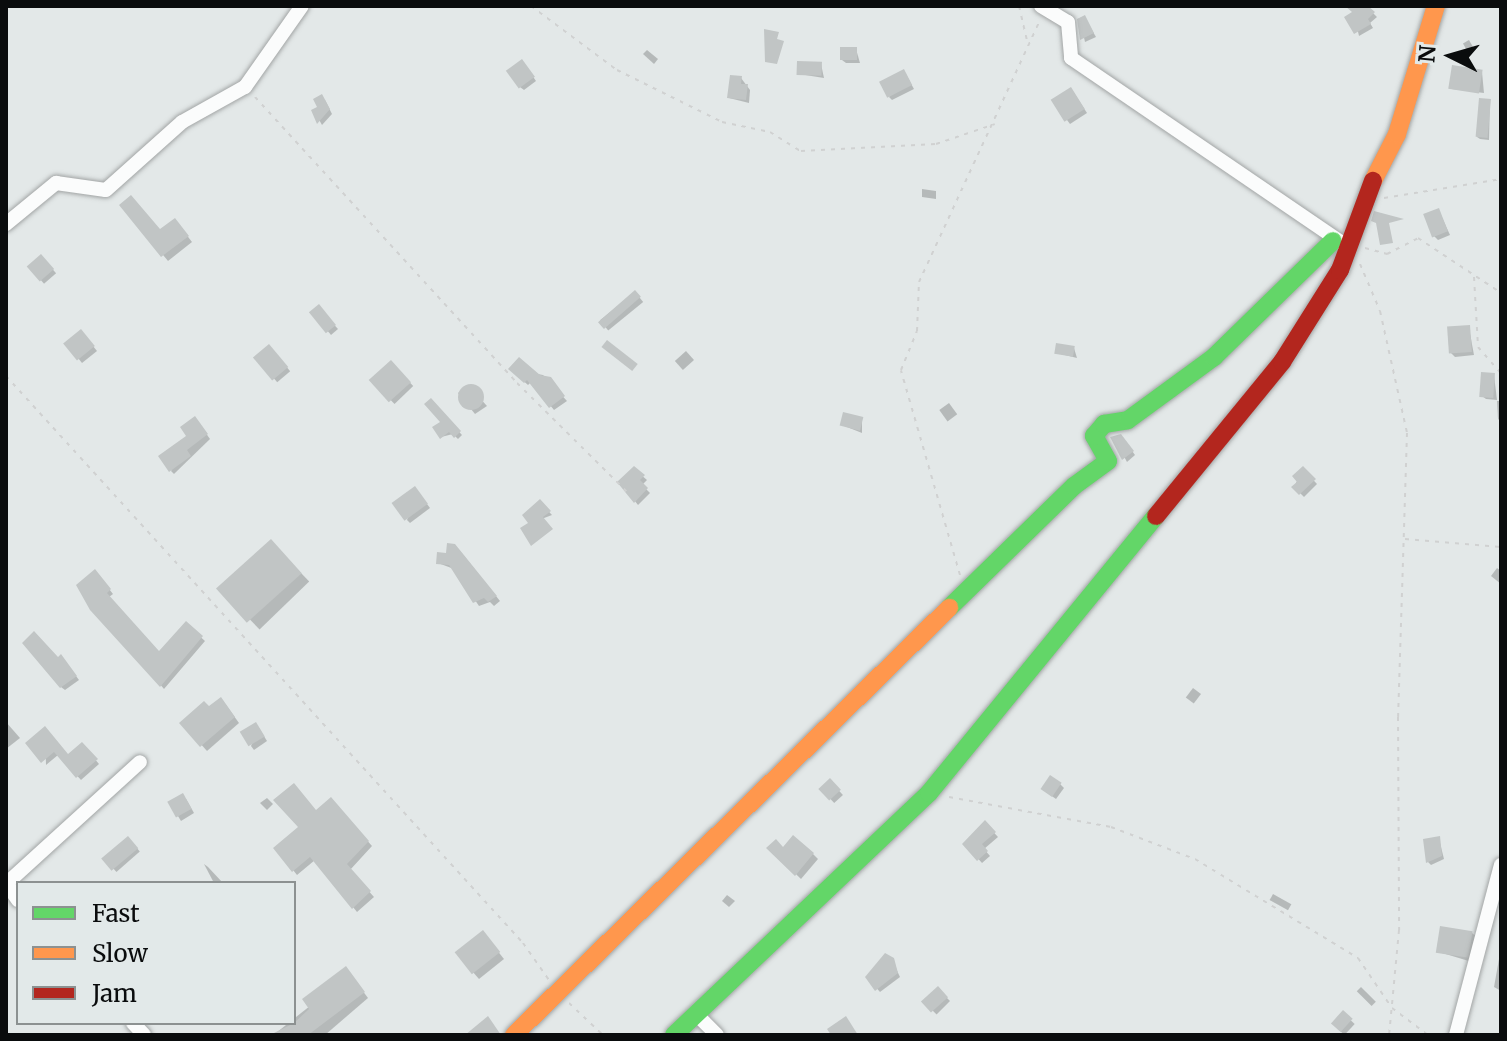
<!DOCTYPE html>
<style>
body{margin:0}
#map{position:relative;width:1507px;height:1041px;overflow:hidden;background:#e3e8e8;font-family:Merriweather,serif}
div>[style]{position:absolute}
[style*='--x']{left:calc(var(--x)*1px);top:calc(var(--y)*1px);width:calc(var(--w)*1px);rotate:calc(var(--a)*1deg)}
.shadow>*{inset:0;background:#0003;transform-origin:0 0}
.building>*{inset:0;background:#c1c5c5;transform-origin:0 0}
.round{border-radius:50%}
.path>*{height:2px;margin-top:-1px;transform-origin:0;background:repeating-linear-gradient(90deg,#d0d1d1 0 4px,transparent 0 10px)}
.roads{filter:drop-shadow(0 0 2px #a2a5a5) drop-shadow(0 0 2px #a2a5a5)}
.street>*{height:14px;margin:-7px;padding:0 7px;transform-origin:7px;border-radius:7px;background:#fbfcfc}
.fast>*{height:18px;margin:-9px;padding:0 9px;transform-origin:9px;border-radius:9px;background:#63d668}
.slow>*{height:18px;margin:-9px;padding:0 9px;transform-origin:9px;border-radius:9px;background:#ff974d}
.jam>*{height:18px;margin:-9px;padding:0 9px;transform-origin:9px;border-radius:9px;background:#b3261e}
span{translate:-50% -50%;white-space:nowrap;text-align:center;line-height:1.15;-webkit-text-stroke:6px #e2e9e9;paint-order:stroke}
.frame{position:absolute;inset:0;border:8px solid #0a0c0d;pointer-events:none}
.legend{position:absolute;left:16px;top:881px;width:280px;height:144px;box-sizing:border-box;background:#e2e9e9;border:2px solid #8c9191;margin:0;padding:10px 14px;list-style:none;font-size:24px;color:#0a0c0d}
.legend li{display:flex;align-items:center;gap:16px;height:40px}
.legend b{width:40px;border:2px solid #8c9191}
.north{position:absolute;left:1411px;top:16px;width:80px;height:80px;-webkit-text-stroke:6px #e2e9e9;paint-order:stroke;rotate:275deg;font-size:22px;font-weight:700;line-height:32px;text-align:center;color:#0a0c0d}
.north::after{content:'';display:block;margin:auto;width:28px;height:36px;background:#0a0c0d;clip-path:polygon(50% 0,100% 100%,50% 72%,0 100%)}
</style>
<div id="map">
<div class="shadow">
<i style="clip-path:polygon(1352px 6px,1366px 6px,1377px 17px,1370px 23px,1373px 28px,1359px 36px)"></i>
<i style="clip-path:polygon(1085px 18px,1096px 37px,1085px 42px,1080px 20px)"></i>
<i style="left:1469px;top:40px;width:8px;height:7px;rotate:60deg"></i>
<i style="clip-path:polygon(856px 49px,860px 63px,846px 63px,842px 60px)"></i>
<i style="clip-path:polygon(647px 50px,658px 59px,654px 64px,643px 54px)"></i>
<i style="clip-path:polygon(821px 64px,824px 78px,799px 74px)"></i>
<i style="clip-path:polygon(525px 65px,536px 81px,524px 90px,520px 87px)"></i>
<i style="clip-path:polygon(904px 71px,914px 89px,892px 100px,889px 97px)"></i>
<i style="clip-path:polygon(1482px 72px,1484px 93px,1452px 89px)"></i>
<i style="clip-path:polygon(741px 78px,750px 90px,749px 103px,729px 98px)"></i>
<i style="clip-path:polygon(1074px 93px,1087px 113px,1070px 124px,1067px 120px)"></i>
<i style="clip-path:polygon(325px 100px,332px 114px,322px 125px,314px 111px)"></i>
<i style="clip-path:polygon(1490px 101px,1489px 140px,1480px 139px,1477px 137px)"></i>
<i style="clip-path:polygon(922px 189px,936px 191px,936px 199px,922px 197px)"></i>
<i style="clip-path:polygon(122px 205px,161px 231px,179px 225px,192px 242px,168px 261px)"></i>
<i style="clip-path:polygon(1439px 211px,1450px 235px,1438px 240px,1434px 236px)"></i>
<i style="left:41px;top:256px;width:23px;height:16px;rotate:49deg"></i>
<i style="left:635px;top:292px;width:13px;height:45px;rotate:51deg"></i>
<i style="clip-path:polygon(318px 307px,338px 329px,331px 335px,312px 312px)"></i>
<i style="clip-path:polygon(1469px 328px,1474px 355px,1455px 357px,1451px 353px)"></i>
<i style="clip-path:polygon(84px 335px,97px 351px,82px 363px,66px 343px)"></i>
<i style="left:269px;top:346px;width:33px;height:17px;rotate:50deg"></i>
<i style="clip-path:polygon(1074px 348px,1077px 358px,1057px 353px)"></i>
<i style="left:686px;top:351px;width:12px;height:15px;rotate:48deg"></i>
<i style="left:391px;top:363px;width:32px;height:26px;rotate:46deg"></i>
<i style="clip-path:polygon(510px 369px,543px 375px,567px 401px,554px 410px,531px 382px,528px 385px)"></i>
<i style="clip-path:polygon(1494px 375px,1497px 400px,1486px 399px,1482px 396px)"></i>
<i style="clip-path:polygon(468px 385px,487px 406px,475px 414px,458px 393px)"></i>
<i style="clip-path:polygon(431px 401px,462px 435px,458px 439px,453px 434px,441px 437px,442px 422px)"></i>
<i style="clip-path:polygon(1497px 401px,1501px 401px,1501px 422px,1498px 419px)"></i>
<i style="left:949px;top:403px;width:14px;height:12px;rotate:54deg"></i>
<i style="clip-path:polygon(862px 419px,862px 433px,842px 425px)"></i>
<i style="clip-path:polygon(198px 422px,210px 439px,174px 474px,171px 471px)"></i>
<i style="clip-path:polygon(1114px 438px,1124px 440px,1135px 455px,1127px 462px)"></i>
<i style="clip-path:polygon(634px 469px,647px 480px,642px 485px,650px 493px,638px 505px,620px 482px)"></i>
<i style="clip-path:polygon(1303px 469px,1317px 484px,1304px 497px,1294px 487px)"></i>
<i style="clip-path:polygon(418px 492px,430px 508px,410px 523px,407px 520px)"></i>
<i style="clip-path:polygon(540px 502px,552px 515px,531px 523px)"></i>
<i style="left:271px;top:542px;width:55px;height:69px;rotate:46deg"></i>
<i style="clip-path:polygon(460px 551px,500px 601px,494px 606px,490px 602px,479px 606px,454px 569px,438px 563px)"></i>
<i style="clip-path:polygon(1497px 568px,1501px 571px,1501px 584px,1491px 576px)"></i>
<i style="clip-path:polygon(98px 575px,113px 594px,109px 597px,159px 654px,186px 624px,205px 641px,164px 689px,78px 586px)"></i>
<i style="clip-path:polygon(64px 660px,79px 680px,65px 690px,61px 687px)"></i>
<i style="left:1193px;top:688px;width:10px;height:12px;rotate:37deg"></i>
<i style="clip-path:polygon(226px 705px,239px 723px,207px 751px,182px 723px)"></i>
<i style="clip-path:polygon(6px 722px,20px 738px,6px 749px)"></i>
<i style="clip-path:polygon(259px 728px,267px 741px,254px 750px,251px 746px)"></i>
<i style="clip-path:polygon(45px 729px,68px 757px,82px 744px,99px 764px,81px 780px,58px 755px,46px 765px)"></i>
<i style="left:830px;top:781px;width:19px;height:12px;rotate:47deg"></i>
<i style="clip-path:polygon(1060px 784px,1064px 788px,1056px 799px,1046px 792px)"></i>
<i style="clip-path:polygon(267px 798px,273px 804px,267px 810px,260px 803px)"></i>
<i style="clip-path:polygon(186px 799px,194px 813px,181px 821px,170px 803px)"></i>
<i style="clip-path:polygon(331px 800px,372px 846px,350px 870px,374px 897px,357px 912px,315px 860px,297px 875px,293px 870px,300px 827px)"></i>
<i style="clip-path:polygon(985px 823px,998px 837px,984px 849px,990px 856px,982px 863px,965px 844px)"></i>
<i style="left:128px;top:838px;width:18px;height:31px;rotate:49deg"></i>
<i style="clip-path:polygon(1439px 839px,1444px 859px,1431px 865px,1428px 862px)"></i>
<i style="clip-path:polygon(769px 848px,813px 854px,818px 859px,801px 879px)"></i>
<i style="clip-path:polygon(204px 864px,208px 867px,223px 883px,214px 883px)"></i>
<i style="left:1273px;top:894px;width:21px;height:7px;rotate:29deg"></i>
<i style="clip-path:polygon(727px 895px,735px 901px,729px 907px,722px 901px)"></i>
<i style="clip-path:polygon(1472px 933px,1478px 938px,1472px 962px,1439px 952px)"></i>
<i style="clip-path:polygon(488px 939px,504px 959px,479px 979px,457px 954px)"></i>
<i style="clip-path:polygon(1499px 959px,1501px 959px,1501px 991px,1494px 987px)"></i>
<i style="clip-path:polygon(892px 960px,900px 977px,880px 992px,867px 977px)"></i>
<i style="clip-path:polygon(350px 974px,368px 998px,325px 1035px,276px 1033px)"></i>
<i style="left:1361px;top:987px;width:21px;height:6px;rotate:45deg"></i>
<i style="left:938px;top:989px;width:17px;height:19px;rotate:45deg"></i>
<i style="left:1343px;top:1013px;width:16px;height:15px;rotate:43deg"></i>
</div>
<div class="building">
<i style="clip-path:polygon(1345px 6px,1368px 6px,1375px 12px,1368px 19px,1371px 24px,1354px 34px,1344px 17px,1352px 12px)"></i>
<i style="clip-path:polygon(1085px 15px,1094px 33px,1080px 40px,1077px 19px)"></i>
<i style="clip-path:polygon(764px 29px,779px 32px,777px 39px,784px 41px,777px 64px,765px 62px)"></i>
<i style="left:857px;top:47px;width:13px;height:17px;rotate:90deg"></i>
<i style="left:522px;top:59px;width:22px;height:20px;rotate:54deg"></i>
<i style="left:797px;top:61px;width:25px;height:14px;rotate:2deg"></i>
<i style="left:1452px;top:65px;width:31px;height:24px;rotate:9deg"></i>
<i style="left:904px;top:69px;width:18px;height:28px;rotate:63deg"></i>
<i style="clip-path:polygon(730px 75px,742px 76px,741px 84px,748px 84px,746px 100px,727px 98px)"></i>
<i style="left:1071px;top:87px;width:26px;height:24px;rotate:58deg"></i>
<i style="clip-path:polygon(322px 94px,330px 109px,317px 124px,311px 110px,317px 107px,313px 99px)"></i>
<i style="left:1479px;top:98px;width:12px;height:39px;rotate:5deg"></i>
<i style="clip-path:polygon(131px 195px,160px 229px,175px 218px,189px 236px,161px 257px,119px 205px)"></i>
<i style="left:1439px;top:208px;width:25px;height:17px;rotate:69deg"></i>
<i style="clip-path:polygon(1374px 211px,1404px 219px,1389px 223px,1393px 243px,1380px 245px,1376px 223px,1371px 221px)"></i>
<i style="left:41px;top:254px;width:20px;height:19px;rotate:49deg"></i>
<i style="left:635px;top:290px;width:9px;height:49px;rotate:49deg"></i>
<i style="left:319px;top:304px;width:27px;height:13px;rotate:51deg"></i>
<i style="left:1470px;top:325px;width:27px;height:23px;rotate:86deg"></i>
<i style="left:81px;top:329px;width:22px;height:23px;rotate:51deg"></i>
<i style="left:607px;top:340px;width:39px;height:9px;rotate:38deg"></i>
<i style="left:1056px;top:343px;width:19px;height:11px;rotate:9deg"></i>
<i style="left:269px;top:344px;width:30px;height:21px;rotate:50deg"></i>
<i style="clip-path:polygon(519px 357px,540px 375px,551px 377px,565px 396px,549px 408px,527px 380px,524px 383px,508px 369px)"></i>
<i style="left:391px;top:360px;width:30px;height:30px;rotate:48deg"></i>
<i style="left:1481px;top:372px;width:14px;height:25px;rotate:4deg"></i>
<i class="round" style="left:458px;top:384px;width:26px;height:26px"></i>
<i style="clip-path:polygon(431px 398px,461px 431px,454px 438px,449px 432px,440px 439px,432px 427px,440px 422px,424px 404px)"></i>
<i style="left:843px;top:412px;width:21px;height:14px;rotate:14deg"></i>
<i style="clip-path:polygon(195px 416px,208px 434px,187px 450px,191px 456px,169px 472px,158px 456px,186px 436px,180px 427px)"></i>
<i style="clip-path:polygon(1121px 434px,1134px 451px,1122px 460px,1110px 437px)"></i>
<i style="clip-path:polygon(634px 466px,645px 475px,640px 480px,648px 488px,634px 503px,617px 482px)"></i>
<i style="clip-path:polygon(1303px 466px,1316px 479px,1299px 495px,1291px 487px,1297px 482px,1292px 476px)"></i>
<i style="left:415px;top:486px;width:22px;height:29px;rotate:54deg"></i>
<i style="clip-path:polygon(540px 499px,551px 511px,543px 517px,553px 529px,531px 546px,520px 528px,528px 523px,522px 515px)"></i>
<i style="left:271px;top:539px;width:46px;height:74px;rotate:48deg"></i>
<i style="clip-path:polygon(447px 543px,455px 544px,497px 596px,488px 602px,484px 598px,473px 603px,449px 565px,436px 564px,437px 552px,446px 553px)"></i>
<i style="clip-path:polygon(95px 569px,111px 589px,107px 593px,159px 651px,186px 621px,203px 636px,160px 687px,90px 610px,76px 585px)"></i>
<i style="clip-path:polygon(34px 631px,58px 657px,61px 654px,77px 676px,60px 688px,22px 643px)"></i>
<i style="clip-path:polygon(221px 697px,235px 717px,200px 747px,179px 723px,204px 701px,209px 706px)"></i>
<i style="left:256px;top:722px;width:17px;height:19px;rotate:59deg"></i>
<i style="clip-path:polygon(45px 726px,68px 754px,82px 742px,98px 759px,76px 778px,54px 752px,41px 763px,25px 743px)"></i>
<i style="left:1050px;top:775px;width:14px;height:17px;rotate:34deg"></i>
<i style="left:830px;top:778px;width:16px;height:16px;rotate:47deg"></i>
<i style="clip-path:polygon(294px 783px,316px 810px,331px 797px,369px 841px,347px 864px,371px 891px,352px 909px,310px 857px,292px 872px,273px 848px,298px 827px,273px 800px)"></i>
<i style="left:183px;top:793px;width:18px;height:18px;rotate:61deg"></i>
<i style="clip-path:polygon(985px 820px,996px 832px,982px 844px,988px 851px,977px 861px,962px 844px)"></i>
<i style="clip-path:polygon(793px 835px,814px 853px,795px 876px,766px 848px,776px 839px,783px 847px)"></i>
<i style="left:128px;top:836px;width:16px;height:35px;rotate:50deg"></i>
<i style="clip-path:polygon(1440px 836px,1442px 856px,1426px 863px,1423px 839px)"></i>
<i style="left:1440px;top:926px;width:33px;height:27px;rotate:9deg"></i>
<i style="left:483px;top:930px;width:28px;height:36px;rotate:52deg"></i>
<i style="clip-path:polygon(885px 953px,894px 958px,898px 973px,875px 991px,865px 977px)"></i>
<i style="clip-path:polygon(346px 966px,365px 992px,308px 1035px,270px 1035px,294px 1023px,309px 1009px,302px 999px)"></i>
<i style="left:938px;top:986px;width:15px;height:23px;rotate:48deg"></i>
<i style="left:1343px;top:1010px;width:13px;height:18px;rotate:42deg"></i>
<i style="clip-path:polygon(488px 1016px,501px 1035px,465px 1035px)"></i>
<i style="clip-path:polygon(846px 1016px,858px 1035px,831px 1035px,827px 1029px)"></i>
</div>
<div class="path">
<i style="--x:531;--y:6;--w:107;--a:36.7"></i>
<i style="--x:617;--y:70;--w:117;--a:26.3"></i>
<i style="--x:722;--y:122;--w:49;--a:11.8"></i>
<i style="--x:770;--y:132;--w:36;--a:32"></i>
<i style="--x:801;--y:151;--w:135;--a:-3"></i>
<i style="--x:936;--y:144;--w:62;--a:-18.7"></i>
<i style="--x:1019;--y:6;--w:37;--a:77"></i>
<i style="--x:255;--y:97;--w:388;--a:47.5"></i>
<i style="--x:517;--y:383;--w:159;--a:44.7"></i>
<i style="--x:1384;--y:198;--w:119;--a:-9.2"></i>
<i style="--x:1365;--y:248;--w:23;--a:15"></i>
<i style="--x:1387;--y:254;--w:35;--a:-27"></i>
<i style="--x:1418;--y:238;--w:100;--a:33.5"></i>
<i style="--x:1360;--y:264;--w:51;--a:66.9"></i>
<i style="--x:1380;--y:311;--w:125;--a:77.5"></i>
<i style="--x:1407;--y:433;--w:284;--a:91.8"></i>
<i style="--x:1398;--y:717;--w:213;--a:89.7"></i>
<i style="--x:1399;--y:930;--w:105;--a:95.4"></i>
<i style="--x:1474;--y:277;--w:70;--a:86.7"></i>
<i style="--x:1478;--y:347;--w:35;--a:49"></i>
<i style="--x:6;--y:376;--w:767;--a:47.64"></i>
<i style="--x:523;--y:943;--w:45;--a:54.9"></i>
<i style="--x:1405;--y:539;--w:96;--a:4.8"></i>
<i style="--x:960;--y:575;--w:213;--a:-106.1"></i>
<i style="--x:901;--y:370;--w:42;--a:-67.7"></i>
<i style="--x:917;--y:331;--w:49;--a:-87.7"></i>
<i style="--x:919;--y:282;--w:289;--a:-65.2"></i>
<i style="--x:949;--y:797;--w:165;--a:10.5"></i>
<i style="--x:1111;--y:827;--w:90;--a:20.9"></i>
<i style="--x:1195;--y:859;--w:191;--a:31.3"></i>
<i style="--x:1358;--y:958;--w:60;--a:55.8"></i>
<i style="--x:1392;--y:1008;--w:45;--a:36.9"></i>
<i style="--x:569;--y:1003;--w:47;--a:43.3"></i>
</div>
<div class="roads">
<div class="street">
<i style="--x:1041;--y:6;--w:31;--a:31"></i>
<i style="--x:1068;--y:22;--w:36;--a:85"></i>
<i style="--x:1071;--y:58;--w:327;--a:34.3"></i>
<i style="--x:6;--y:224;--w:65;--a:-39.4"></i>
<i style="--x:56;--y:183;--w:50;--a:8"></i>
<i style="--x:106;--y:190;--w:102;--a:-41.8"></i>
<i style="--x:182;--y:122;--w:72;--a:-29.1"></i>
<i style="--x:245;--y:87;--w:99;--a:-54.9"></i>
<i style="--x:6;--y:883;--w:21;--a:55"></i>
<i style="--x:6;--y:884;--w:181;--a:-42.3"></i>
<i style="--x:695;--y:1013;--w:31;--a:45"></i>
<i style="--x:133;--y:1023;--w:16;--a:47"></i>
<i style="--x:1456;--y:1035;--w:176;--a:-75.2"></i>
</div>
<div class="fast">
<i style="--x:949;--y:608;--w:175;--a:-44.3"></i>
<i style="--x:1074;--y:486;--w:42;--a:-36.3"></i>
<i style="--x:1108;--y:461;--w:29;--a:-119"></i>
<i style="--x:1094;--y:436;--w:16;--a:-50"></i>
<i style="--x:1104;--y:424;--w:24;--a:-9"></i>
<i style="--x:1128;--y:420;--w:107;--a:-36.2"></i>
<i style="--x:1214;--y:357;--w:166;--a:-44.3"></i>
<i style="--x:674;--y:1035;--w:352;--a:-43.5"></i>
<i style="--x:929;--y:793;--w:358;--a:-50.7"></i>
</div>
<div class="slow">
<i style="--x:1373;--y:181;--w:53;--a:-62.9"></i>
<i style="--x:1397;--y:134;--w:134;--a:-73.1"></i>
<i style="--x:514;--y:1035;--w:610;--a:-44.47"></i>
</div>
<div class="jam">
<i style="--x:1156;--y:516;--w:199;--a:-50.7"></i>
<i style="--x:1282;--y:362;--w:109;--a:-57.8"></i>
<i style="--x:1340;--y:270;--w:95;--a:-69.7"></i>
</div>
</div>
<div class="frame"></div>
<ul class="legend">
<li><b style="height:10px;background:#63d668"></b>Fast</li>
<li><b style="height:10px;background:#ff974d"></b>Slow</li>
<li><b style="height:10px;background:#b3261e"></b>Jam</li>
</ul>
<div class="north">N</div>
</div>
